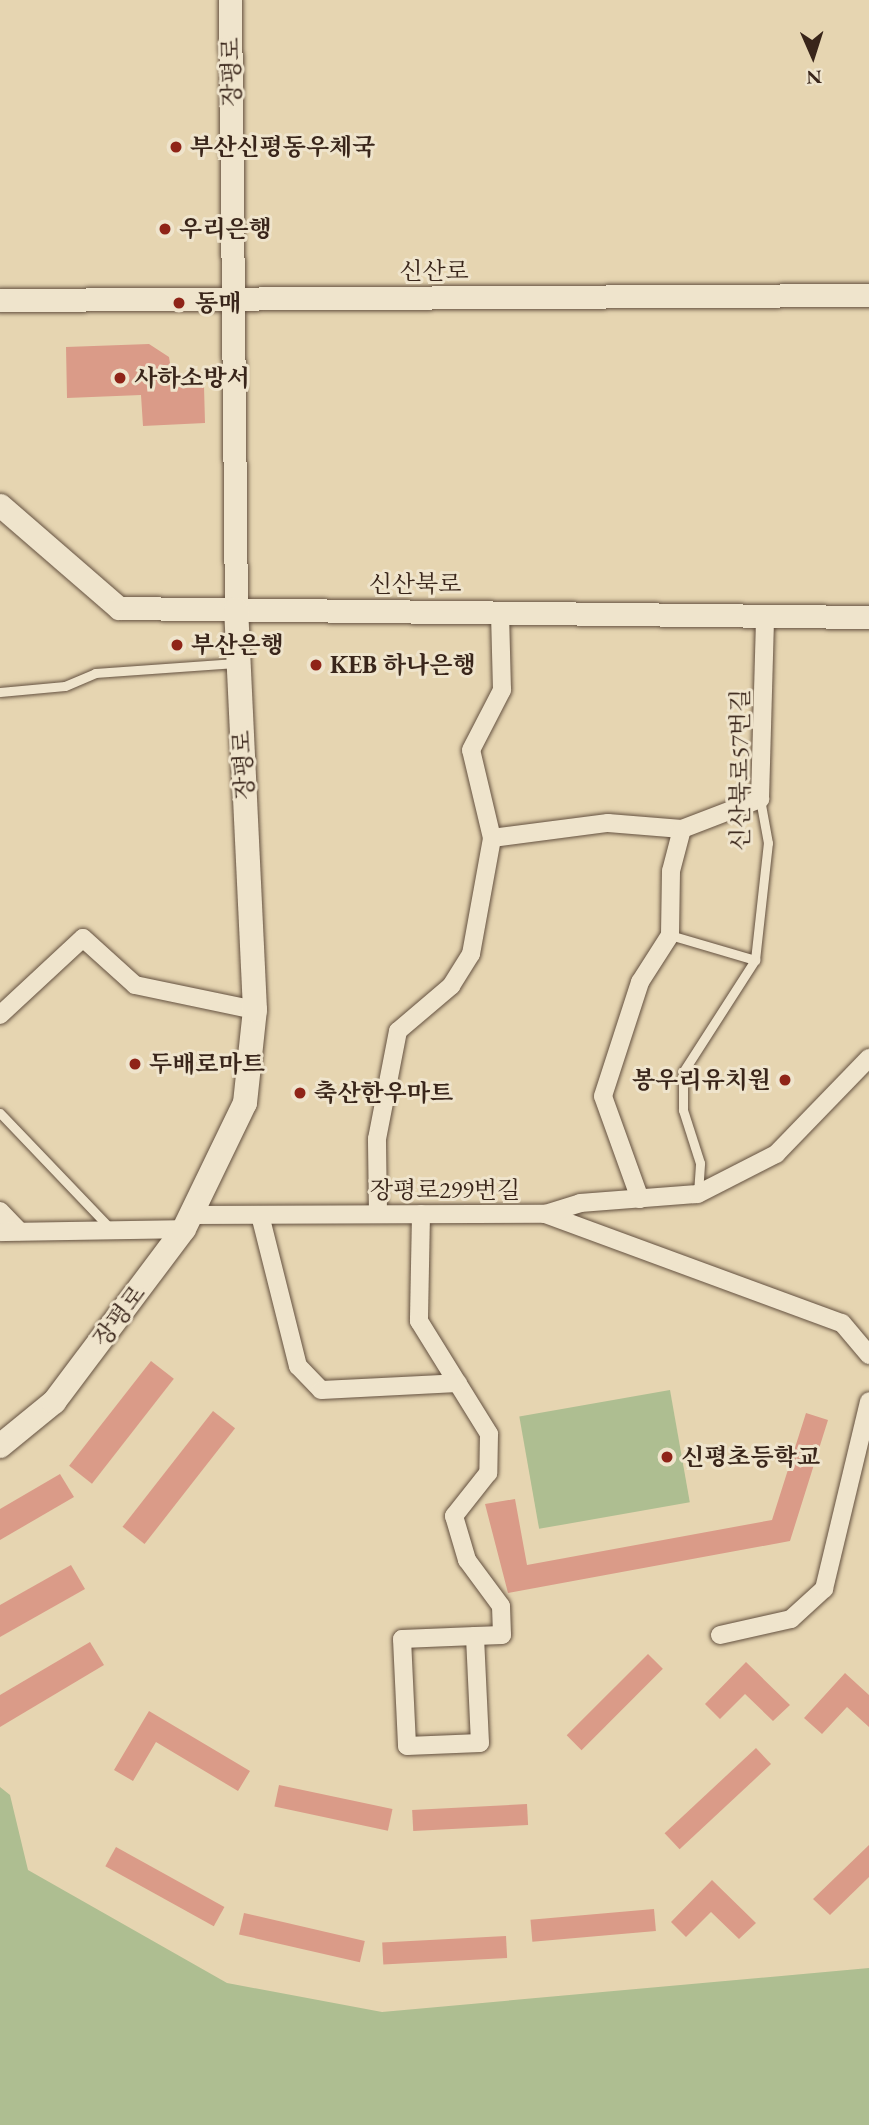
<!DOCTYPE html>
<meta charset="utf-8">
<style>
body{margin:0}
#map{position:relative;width:869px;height:2125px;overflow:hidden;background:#e6d5b1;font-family:"EB Garamond","Noto Serif KR",serif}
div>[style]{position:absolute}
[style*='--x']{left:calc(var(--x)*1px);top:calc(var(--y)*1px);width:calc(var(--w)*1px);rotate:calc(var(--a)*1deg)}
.green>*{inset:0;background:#aebe91;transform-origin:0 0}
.building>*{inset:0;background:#da9b88;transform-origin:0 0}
.roads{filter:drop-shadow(0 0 2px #645140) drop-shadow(0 0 2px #645140)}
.service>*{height:9px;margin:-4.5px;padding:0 4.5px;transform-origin:4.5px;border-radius:4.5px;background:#efe4cc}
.minor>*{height:18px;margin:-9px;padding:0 9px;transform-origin:9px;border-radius:9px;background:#efe4cc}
.tertiary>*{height:23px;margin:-11.5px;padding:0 11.5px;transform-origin:11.5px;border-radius:11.5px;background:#efe4cc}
.secondary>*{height:24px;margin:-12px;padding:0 12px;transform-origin:12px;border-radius:12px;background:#efe4cc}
.dots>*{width:19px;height:19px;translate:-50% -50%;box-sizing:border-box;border:4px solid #efe4cc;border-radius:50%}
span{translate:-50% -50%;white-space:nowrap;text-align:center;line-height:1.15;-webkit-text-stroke:6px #efe4cc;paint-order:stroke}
.street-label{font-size:24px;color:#39251a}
.poi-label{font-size:24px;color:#39251a;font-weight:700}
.left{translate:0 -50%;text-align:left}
.right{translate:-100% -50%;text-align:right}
.north{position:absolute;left:778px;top:21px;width:70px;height:70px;-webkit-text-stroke:5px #efe4cc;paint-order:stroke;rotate:177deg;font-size:19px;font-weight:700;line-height:28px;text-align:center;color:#39251a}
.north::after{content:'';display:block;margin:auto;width:24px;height:32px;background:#39251a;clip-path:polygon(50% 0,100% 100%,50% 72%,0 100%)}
</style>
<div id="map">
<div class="green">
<i style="left:670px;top:1390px;width:114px;height:153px;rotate:80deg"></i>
<i style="clip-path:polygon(0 1787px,10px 1795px,28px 1870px,227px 1983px,382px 2012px,869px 1968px,869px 2125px,0 2125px)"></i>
</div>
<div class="building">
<i style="clip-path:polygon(149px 344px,169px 357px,174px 387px,204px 386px,205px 423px,143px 426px,141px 395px,67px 398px,66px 347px)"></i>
<i style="left:151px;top:1361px;width:29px;height:133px;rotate:38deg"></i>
<i style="left:213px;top:1411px;width:28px;height:147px;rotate:38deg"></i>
<i style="clip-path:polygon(806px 1413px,828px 1420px,790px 1541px,508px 1593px,485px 1504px,515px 1499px,527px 1565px,772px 1520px)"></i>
<i style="clip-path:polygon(60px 1474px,74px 1497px,0 1540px,0 1509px)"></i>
<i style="clip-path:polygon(71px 1565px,85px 1589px,0 1637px,0 1605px)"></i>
<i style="clip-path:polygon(90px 1642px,104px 1665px,0 1727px,0 1695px)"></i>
<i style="left:648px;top:1654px;width:21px;height:115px;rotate:45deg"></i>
<i style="clip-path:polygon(746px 1662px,790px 1705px,773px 1721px,745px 1694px,720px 1719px,705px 1704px)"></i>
<i style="clip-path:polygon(845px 1673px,869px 1695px,869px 1727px,847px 1707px,822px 1734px,804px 1718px)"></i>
<i style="clip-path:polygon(149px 1711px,250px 1771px,238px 1791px,156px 1742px,133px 1781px,114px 1770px)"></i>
<i style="left:756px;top:1748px;width:22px;height:125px;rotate:47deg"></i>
<i style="left:279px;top:1785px;width:116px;height:22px;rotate:12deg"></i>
<i style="left:527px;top:1804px;width:21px;height:115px;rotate:87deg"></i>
<i style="clip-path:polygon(869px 1845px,869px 1877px,830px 1915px,813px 1899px)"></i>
<i style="left:116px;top:1847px;width:124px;height:22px;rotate:29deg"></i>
<i style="clip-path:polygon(712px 1880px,756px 1923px,739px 1939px,711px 1912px,686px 1937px,671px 1922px)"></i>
<i style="left:654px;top:1909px;width:22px;height:124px;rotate:85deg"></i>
<i style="left:244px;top:1913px;width:124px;height:22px;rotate:13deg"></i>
<i style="left:506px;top:1936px;width:22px;height:124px;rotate:87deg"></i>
</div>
<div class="roads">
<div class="service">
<i style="--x:0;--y:692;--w:65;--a:-5.3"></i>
<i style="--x:65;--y:686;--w:33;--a:-23"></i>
<i style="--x:95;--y:673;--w:141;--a:-4.1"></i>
<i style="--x:670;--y:935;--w:89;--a:16.4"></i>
<i style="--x:0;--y:1113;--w:161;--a:46.3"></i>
<i style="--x:698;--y:1193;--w:30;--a:-86"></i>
<i style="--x:700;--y:1163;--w:56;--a:-107.8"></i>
<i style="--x:683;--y:1110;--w:38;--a:-90"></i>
<i style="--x:683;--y:1072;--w:133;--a:-57.3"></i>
<i style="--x:755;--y:960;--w:118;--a:-83.7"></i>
<i style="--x:768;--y:843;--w:45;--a:-100.3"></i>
</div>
<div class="minor">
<i style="--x:492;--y:838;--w:117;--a:-7.4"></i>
<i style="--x:608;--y:823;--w:74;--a:4.6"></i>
<i style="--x:682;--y:829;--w:84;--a:-21"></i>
<i style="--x:760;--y:799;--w:184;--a:-88.4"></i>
<i style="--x:0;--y:1015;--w:113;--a:-42.9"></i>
<i style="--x:83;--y:938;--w:70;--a:42.1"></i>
<i style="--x:135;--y:985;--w:123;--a:11.8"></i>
<i style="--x:640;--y:1199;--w:109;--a:-109.8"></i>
<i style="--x:603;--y:1096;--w:120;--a:-72"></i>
<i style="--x:640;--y:982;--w:56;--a:-57.4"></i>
<i style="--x:670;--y:935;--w:64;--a:-89.1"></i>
<i style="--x:671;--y:871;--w:43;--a:-75.3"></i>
<i style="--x:0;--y:1211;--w:28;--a:46"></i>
<i style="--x:378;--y:1214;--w:75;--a:-90.8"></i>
<i style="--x:377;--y:1139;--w:110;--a:-79"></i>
<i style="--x:398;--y:1031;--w:70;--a:-40.3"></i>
<i style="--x:451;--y:986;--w:38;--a:-58"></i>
<i style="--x:471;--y:954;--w:118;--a:-79.7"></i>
<i style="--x:492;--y:838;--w:90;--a:-103.4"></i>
<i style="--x:471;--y:750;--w:68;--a:-62.7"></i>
<i style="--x:502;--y:690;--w:79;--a:-91.5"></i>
<i style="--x:421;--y:1214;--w:107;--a:91.1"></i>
<i style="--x:419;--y:1321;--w:133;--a:58.2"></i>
<i style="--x:489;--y:1434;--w:39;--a:91"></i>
<i style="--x:488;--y:1473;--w:55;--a:128.3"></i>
<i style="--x:454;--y:1516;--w:46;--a:73.5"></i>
<i style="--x:467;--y:1560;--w:57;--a:53.5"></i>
<i style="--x:501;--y:1606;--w:29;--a:88"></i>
<i style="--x:502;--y:1635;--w:27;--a:178"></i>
<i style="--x:475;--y:1636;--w:73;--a:177.6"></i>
<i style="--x:402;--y:1639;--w:107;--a:87.3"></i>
<i style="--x:407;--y:1746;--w:73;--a:-2.4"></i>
<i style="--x:480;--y:1743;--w:107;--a:-92.7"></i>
<i style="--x:545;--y:1214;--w:316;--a:20.2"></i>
<i style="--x:842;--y:1323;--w:42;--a:49.8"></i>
<i style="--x:191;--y:1215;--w:354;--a:-0.2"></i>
<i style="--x:545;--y:1214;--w:37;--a:-17"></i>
<i style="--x:580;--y:1203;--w:118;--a:-4.4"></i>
<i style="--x:698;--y:1194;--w:88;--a:-27.1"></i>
<i style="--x:776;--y:1154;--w:134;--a:-45.9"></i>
<i style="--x:260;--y:1215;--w:156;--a:75.9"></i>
<i style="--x:298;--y:1366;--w:33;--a:46"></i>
<i style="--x:321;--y:1390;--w:137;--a:-2.9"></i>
<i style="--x:0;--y:1232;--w:184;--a:-0.9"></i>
<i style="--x:720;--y:1635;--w:73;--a:-12.7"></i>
<i style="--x:791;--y:1619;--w:45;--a:-42.3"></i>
<i style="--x:824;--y:1589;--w:193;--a:-76.5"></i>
</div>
<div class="tertiary">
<i style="--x:230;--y:0;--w:609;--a:89.44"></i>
<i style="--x:0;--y:300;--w:869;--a:-0.33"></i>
<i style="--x:0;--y:505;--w:157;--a:40.9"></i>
<i style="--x:119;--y:608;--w:750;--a:0.69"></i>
</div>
<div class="secondary">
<i style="--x:0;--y:1446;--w:70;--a:-39.2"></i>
<i style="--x:54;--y:1402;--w:216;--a:-53.1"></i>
<i style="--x:184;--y:1229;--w:140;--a:-64.2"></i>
<i style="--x:245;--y:1103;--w:94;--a:-83.9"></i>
<i style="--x:255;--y:1010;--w:401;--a:-92.7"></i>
</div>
</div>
<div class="dots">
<i style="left:176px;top:147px;background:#8f2418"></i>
<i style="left:165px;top:229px;background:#8f2418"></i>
<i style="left:179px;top:303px;background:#8f2418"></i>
<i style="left:120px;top:378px;background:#8f2418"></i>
<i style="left:177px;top:645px;background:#8f2418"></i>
<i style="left:316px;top:665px;background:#8f2418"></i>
<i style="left:135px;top:1064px;background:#8f2418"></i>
<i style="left:785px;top:1080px;background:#8f2418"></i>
<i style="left:300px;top:1093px;background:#8f2418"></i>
<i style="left:667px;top:1457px;background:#8f2418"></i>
</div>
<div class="street-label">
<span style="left:231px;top:72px;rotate:-91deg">장평로</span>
<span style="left:434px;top:271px">신산로</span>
<span style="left:415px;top:584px">신산북로</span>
<span style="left:243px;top:765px;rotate:-93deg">장평로</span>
<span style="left:740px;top:770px;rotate:-90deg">신산북로57번길</span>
<span style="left:445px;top:1190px">장평로299번길</span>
<span style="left:119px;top:1316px;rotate:-53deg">장평로</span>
</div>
<div class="poi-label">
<span class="left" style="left:190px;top:147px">부산신평동우체국</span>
<span class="left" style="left:179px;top:229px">우리은행</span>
<span class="left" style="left:195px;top:303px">동매</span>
<span class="left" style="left:134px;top:378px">사하소방서</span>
<span class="left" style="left:191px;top:645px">부산은행</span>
<span class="left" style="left:330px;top:665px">KEB 하나은행</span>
<span class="left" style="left:149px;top:1064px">두배로마트</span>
<span class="right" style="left:771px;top:1080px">봉우리유치원</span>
<span class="left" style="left:314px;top:1093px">축산한우마트</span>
<span class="left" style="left:681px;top:1457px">신평초등학교</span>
</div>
<div class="north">N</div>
</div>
